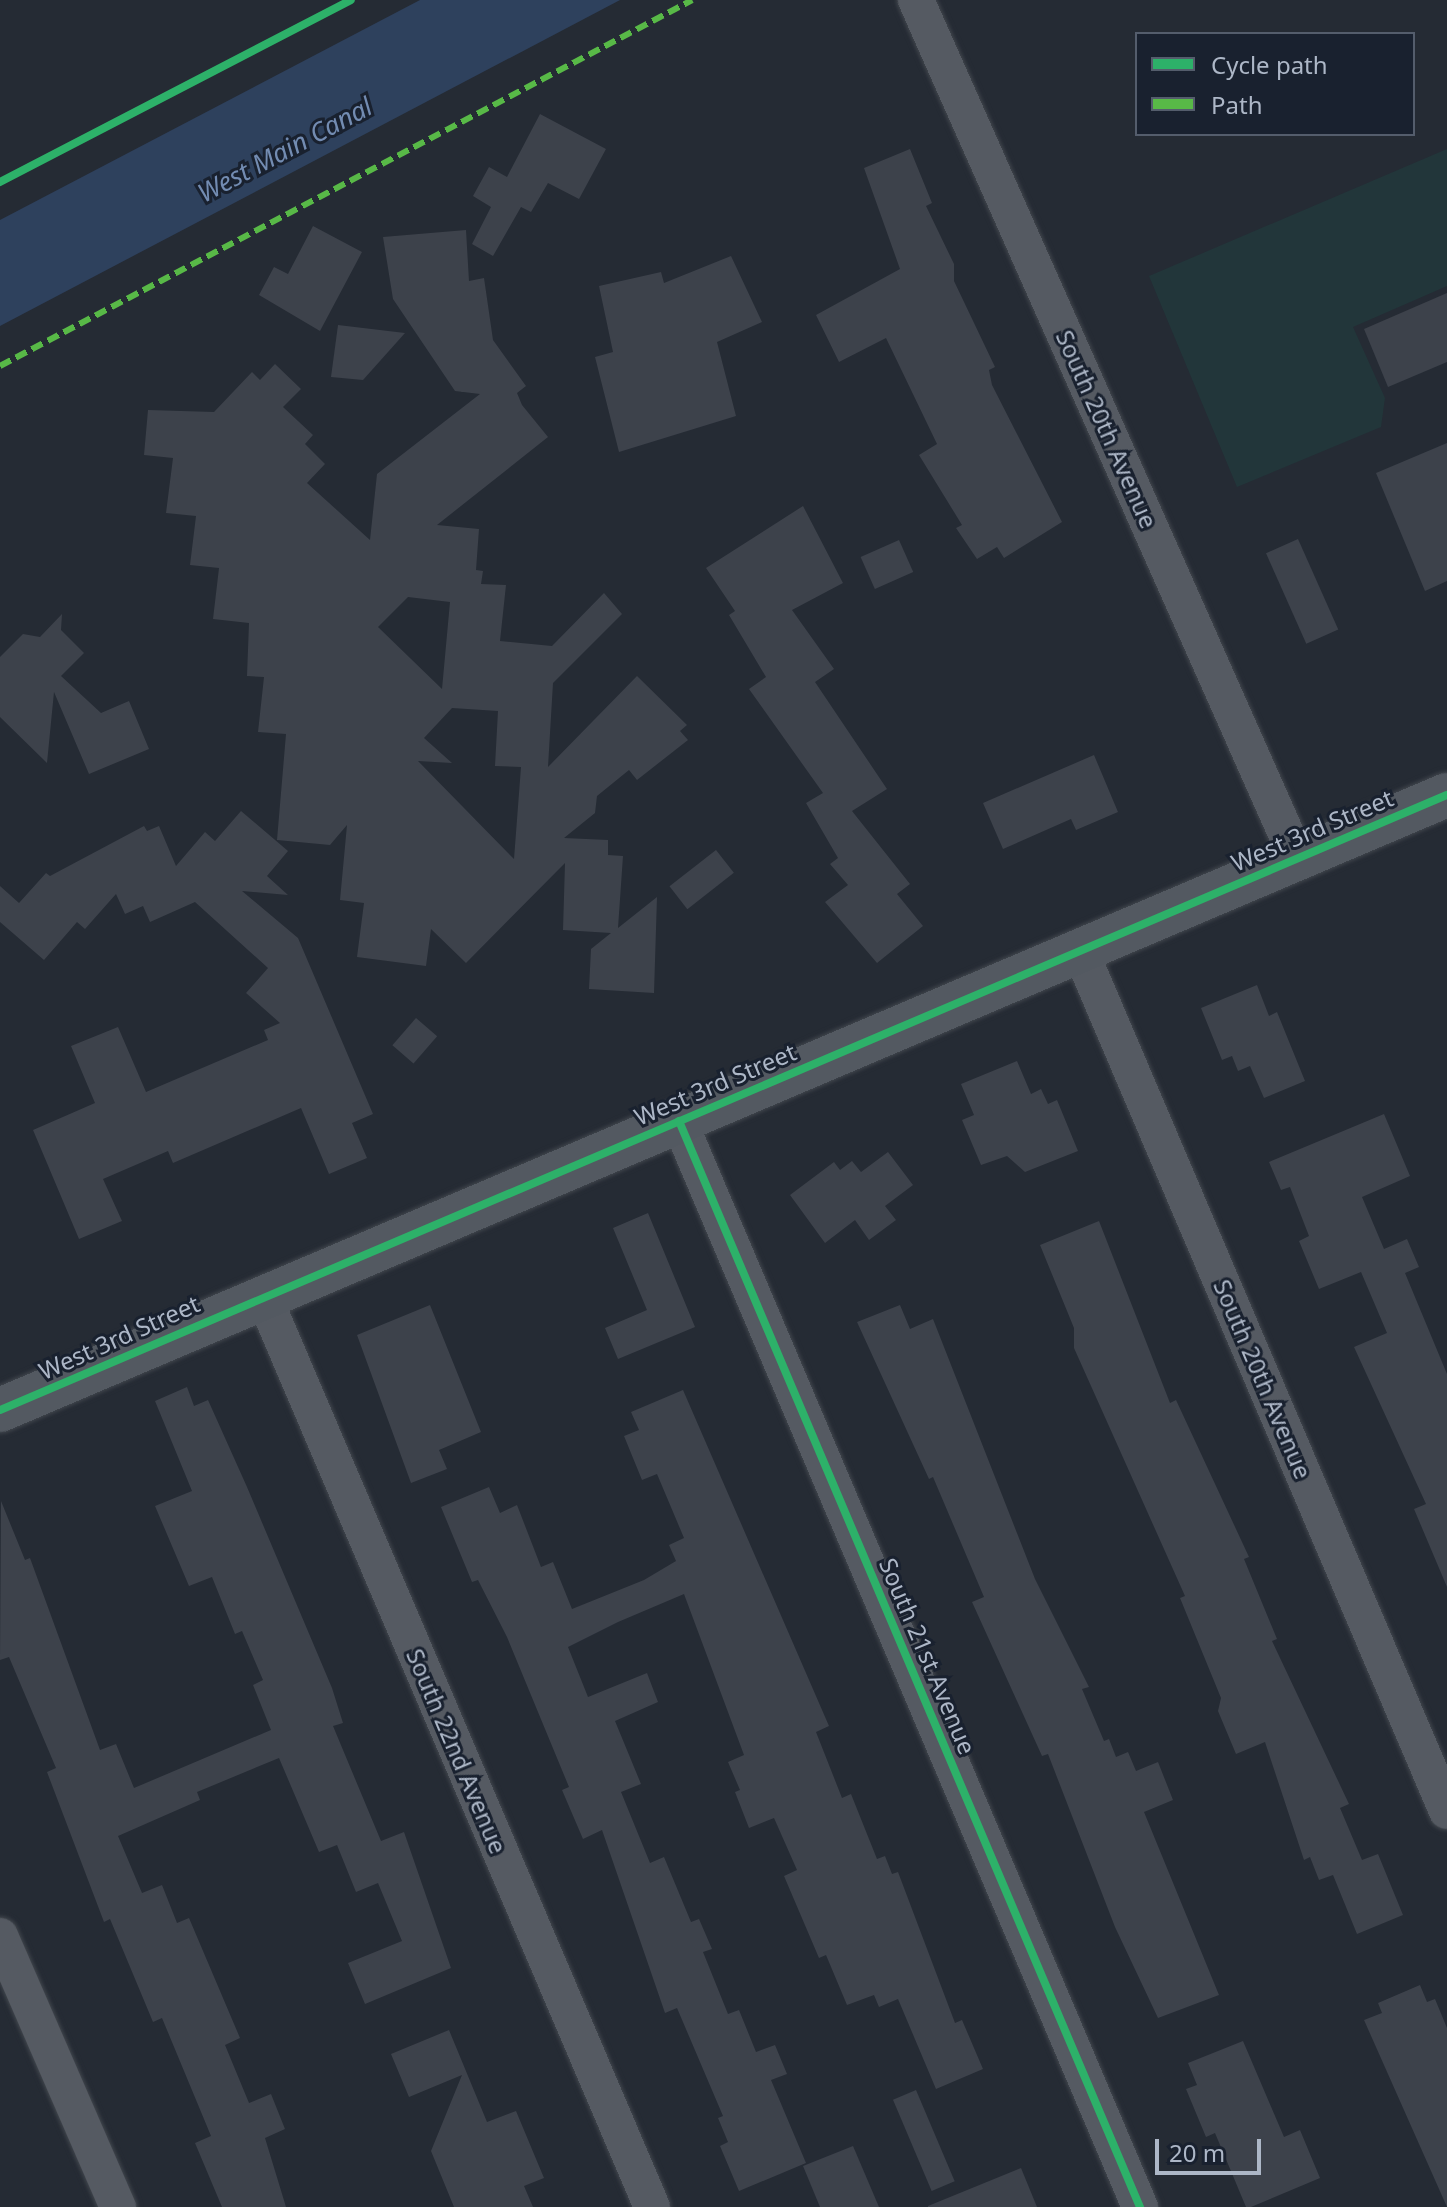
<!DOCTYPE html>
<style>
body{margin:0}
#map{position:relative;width:1447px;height:2207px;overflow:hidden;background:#252b34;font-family:"Noto Sans",sans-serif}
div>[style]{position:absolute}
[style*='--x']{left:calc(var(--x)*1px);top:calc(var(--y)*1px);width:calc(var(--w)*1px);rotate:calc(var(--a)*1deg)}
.green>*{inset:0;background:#22363a}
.water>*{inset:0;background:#2e415d}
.building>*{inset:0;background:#3d424b;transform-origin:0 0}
.roads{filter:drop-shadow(0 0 2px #41464d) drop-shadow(0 0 2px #41464d)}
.street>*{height:36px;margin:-18px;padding:0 18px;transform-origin:18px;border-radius:18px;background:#555a62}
.secondary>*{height:44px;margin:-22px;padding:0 22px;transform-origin:22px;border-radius:22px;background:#535961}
.quiet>*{height:6px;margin-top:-3px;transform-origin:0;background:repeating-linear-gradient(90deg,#58b947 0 12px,transparent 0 18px)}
.cycleway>*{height:8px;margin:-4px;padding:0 4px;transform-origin:4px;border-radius:4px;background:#2db169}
span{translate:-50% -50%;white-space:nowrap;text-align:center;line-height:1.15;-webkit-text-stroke:6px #19212f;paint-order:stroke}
.street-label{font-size:24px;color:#adb7c7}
.water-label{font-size:26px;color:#738cb2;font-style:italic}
.legend{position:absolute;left:1135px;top:32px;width:280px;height:104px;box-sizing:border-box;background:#19212f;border:2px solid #545d6c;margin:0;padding:10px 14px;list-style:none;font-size:24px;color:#adb7c7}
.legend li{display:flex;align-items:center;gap:16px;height:40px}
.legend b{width:40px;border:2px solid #545d6c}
.scale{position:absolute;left:1155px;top:2139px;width:106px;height:36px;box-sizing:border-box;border:4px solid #adb7c7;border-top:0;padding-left:10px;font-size:24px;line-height:28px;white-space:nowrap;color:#adb7c7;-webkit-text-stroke:6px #19212f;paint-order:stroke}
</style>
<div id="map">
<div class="green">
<i style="clip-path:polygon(1447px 149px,1447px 286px,1353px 327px,1385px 398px,1381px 427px,1237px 487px,1149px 276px)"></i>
</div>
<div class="water">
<i style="clip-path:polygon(420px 0,620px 0,0 326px,0 220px)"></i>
</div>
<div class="building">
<i style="clip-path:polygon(540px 114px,606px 149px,579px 199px,548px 183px,531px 212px,521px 207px,493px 256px,472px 244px,491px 207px,473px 196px,489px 167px,507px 177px)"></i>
<i style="clip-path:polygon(910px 149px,932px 203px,926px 206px,954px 264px,954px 281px,995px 367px,989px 370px,992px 385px,1062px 522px,1004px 558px,997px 547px,977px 559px,956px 528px,962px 525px,919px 455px,937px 444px,886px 338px,839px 362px,816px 315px,900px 269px,864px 168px)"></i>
<i style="clip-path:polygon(313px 226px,362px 252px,320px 331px,259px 295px,274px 267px,288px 274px)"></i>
<i style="clip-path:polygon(evenodd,466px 230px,469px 281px,484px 278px,493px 340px,526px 386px,517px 393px,522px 405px,548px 437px,437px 525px,479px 529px,476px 570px,483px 571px,481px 584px,506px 585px,500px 641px,552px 646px,604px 593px,622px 614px,553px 683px,548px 767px,637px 676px,687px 725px,680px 731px,688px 740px,637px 780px,629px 770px,597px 796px,595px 813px,564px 838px,608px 840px,608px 855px,623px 856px,618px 928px,657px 897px,654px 993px,589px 989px,591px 949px,611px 933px,563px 930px,565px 863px,466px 963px,431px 929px,426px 966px,357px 957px,364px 903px,340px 900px,347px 825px,330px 845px,277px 840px,286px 734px,258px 732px,264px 677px,247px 676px,249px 623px,213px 619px,219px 568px,190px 565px,196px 516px,166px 513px,173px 458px,144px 455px,148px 410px,214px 412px,252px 372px,260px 380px,275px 364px,301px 389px,283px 407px,313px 435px,305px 444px,325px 464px,307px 483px,370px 540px,377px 474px,480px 394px,455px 391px,393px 299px,383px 237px,466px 230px,408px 597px,450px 602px,442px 689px,378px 627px,408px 597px,466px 230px,452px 708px,498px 711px,495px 766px,521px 767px,514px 859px,418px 761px,452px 763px,424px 738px,452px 708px)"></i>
<i style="clip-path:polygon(731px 256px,762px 322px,717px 342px,736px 416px,619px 452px,595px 357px,613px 352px,599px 286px,661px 272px,664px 283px)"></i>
<i style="clip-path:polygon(1447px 293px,1447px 362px,1388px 387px,1364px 329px)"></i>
<i style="clip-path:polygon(338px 325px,405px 333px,363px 380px,331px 377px)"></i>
<i style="clip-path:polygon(1447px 443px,1447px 581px,1425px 591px,1376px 473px)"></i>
<i style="clip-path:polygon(803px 506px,843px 583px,792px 610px,834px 669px,815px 682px,887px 789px,852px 811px,910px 884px,897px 894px,923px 926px,877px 963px,825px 902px,848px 885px,830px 864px,838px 858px,806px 803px,823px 793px,749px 689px,766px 677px,729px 615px,735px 611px,706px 568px)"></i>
<i style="left:1298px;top:539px;width:99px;height:35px;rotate:66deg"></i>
<i style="left:899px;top:540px;width:35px;height:42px;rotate:66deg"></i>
<i style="clip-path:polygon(62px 614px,61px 630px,84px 653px,61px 676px,101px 713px,129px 701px,149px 749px,89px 774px,54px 692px,47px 763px,0 717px,0 657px,23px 634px,40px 637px)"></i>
<i style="clip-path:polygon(1094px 755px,1118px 812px,1076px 830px,1071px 819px,1003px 849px,983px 803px)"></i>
<i style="clip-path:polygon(241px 811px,288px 851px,267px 876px,288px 895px,242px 891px,298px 938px,373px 1114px,352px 1123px,367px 1158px,329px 1174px,301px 1108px,173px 1163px,168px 1151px,103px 1179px,122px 1221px,79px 1239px,33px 1130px,95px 1103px,71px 1046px,118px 1027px,146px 1092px,268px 1040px,264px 1030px,280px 1023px,246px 993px,268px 968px,195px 902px,150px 922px,143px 906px,125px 914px,116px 894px,85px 929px,77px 922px,44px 960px,0 922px,0 886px,19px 903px,46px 873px,50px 876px,144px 826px,147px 831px,159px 826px,176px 866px,205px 832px,215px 841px)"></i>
<i style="left:716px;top:850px;width:29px;height:59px;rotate:52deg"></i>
<i style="clip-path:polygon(1257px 985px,1269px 1016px,1277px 1012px,1305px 1081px,1264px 1098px,1250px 1066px,1238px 1071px,1232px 1056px,1222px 1060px,1201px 1008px)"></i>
<i style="left:416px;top:1018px;width:28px;height:36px;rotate:41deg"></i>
<i style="clip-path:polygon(1017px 1061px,1031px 1094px,1041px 1089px,1048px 1104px,1057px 1100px,1078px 1151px,1025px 1172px,1007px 1156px,981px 1165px,962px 1120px,974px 1115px,961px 1084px)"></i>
<i style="clip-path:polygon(1384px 1114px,1410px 1176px,1362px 1197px,1384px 1249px,1407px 1239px,1419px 1267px,1405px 1273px,1447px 1374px,1447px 1587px,1414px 1509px,1426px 1504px,1354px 1347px,1387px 1333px,1361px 1272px,1319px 1289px,1299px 1241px,1309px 1236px,1290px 1187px,1281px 1190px,1269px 1162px)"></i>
<i style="clip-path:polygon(888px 1152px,913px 1185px,885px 1206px,896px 1220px,869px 1240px,855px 1220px,825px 1243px,790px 1195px,834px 1162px,840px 1170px,852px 1161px,861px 1172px)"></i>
<i style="clip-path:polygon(648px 1213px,695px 1327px,618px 1359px,605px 1328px,647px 1310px,613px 1228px)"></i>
<i style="clip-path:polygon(1099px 1221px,1170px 1403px,1176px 1400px,1249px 1557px,1244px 1559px,1277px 1639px,1272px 1641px,1349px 1804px,1340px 1808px,1362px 1860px,1378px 1854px,1403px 1915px,1357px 1934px,1333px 1875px,1319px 1880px,1310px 1857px,1304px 1860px,1265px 1742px,1236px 1754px,1218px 1711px,1221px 1698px,1180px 1598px,1185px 1596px,1074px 1348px,1074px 1328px,1040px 1245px)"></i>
<i style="clip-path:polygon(430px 1305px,481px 1432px,439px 1450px,447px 1469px,411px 1483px,357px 1335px)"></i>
<i style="clip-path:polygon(900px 1305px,910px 1329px,933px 1319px,1035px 1579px,1089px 1687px,1082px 1689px,1104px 1741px,1109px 1739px,1116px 1757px,1128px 1752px,1136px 1771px,1158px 1762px,1173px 1800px,1144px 1812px,1219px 1995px,1158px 2018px,1115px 1927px,1048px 1754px,1042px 1756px,972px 1602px,984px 1597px,933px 1477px,929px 1479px,857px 1322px)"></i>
<i style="clip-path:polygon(187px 1387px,194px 1406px,208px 1400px,247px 1487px,332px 1688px,343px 1723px,333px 1726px,381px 1841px,404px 1832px,451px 1968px,365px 2004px,348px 1963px,402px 1941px,378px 1883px,356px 1892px,337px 1845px,319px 1852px,279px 1758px,197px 1792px,200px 1800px,118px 1836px,142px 1893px,162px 1885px,177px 1923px,189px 1918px,240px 2038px,225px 2045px,249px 2103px,271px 2094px,285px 2129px,265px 2138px,286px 2207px,222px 2207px,195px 2143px,211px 2136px,162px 2018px,153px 2022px,110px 1919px,104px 1922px,47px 1772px,56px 1768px,9px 1657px,0 1660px,1px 1501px,25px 1560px,30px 1558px,100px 1750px,116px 1744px,134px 1788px,271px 1730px,253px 1685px,263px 1680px,242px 1631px,235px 1634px,212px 1577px,189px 1586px,155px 1506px,192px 1491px,155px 1401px)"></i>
<i style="clip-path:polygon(683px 1390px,829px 1726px,816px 1732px,842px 1798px,851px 1794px,877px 1859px,885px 1856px,892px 1874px,898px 1872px,955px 2023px,962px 2020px,983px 2069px,936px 2089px,898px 1999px,879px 2007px,874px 1995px,847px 2005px,826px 1955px,819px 1958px,784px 1876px,797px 1870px,774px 1818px,749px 1828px,735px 1792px,740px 1790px,728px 1762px,744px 1755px,684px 1594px,618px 1622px,568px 1647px,588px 1697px,647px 1673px,658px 1702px,615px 1721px,641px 1784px,621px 1792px,650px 1863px,664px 1857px,691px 1922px,699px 1919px,712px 1949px,703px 1952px,728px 2014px,739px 2010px,756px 2052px,775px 2045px,787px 2074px,771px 2080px,806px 2163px,739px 2191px,720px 2146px,728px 2142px,718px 2118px,723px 2116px,677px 2008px,665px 2013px,602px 1830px,583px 1839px,562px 1790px,569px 1787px,507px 1637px,478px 1580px,472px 1582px,441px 1507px,489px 1487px,500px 1513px,517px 1505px,541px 1567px,553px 1562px,572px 1609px,644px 1580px,676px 1561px,669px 1545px,684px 1538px,657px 1474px,642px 1480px,624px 1436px,639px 1430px,631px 1412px)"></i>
<i style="clip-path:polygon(1420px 1985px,1427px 2002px,1435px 1999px,1447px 2028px,1447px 2207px,1364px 2020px,1382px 2013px,1378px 2003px)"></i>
<i style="clip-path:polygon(449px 2030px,487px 2122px,516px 2111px,544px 2178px,524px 2186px,533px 2207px,454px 2207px,431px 2151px,462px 2075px,409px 2097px,391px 2054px)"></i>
<i style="clip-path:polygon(1243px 2041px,1284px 2137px,1300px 2130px,1320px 2178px,1251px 2207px,1246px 2207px,1215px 2133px,1206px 2137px,1186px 2089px,1197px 2085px,1188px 2063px)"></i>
<i style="left:916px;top:2090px;width:99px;height:25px;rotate:67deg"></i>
<i style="clip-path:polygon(853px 2146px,879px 2207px,820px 2207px,803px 2166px)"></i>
<i style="clip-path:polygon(1021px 2168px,1037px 2207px,928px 2207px,928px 2206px)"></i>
</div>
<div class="roads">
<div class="street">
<i style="--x:916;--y:0;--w:939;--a:66.06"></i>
<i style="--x:1079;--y:948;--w:938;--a:66.91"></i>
<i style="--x:679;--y:1121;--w:1180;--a:67"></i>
<i style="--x:263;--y:1295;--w:991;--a:66.9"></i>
<i style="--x:0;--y:1936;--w:296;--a:66.5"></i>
</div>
<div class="secondary">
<i style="--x:0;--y:1410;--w:1572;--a:-23.03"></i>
</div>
</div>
<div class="quiet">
<i style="--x:0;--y:366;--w:783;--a:-27.87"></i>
</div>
<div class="cycleway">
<i style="--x:0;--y:182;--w:395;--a:-27.4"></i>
<i style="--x:679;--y:1121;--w:1180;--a:67"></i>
<i style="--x:0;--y:1410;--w:1572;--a:-23.03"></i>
</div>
<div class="street-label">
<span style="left:1107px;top:429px;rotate:66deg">South 20th Avenue</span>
<span style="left:1312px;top:830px;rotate:-23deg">West 3rd Street</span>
<span style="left:715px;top:1084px;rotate:-23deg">West 3rd Street</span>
<span style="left:119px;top:1337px;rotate:-24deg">West 3rd Street</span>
<span style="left:1263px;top:1379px;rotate:67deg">South 20th Avenue</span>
<span style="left:928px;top:1656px;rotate:67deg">South 21st Avenue</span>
<span style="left:457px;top:1751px;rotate:67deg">South 22nd Avenue</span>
</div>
<div class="water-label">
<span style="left:285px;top:150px;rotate:-28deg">West Main Canal</span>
</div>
<ul class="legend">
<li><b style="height:10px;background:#2db169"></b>Cycle path</li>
<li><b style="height:10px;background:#58b947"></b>Path</li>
</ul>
<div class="scale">20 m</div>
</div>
